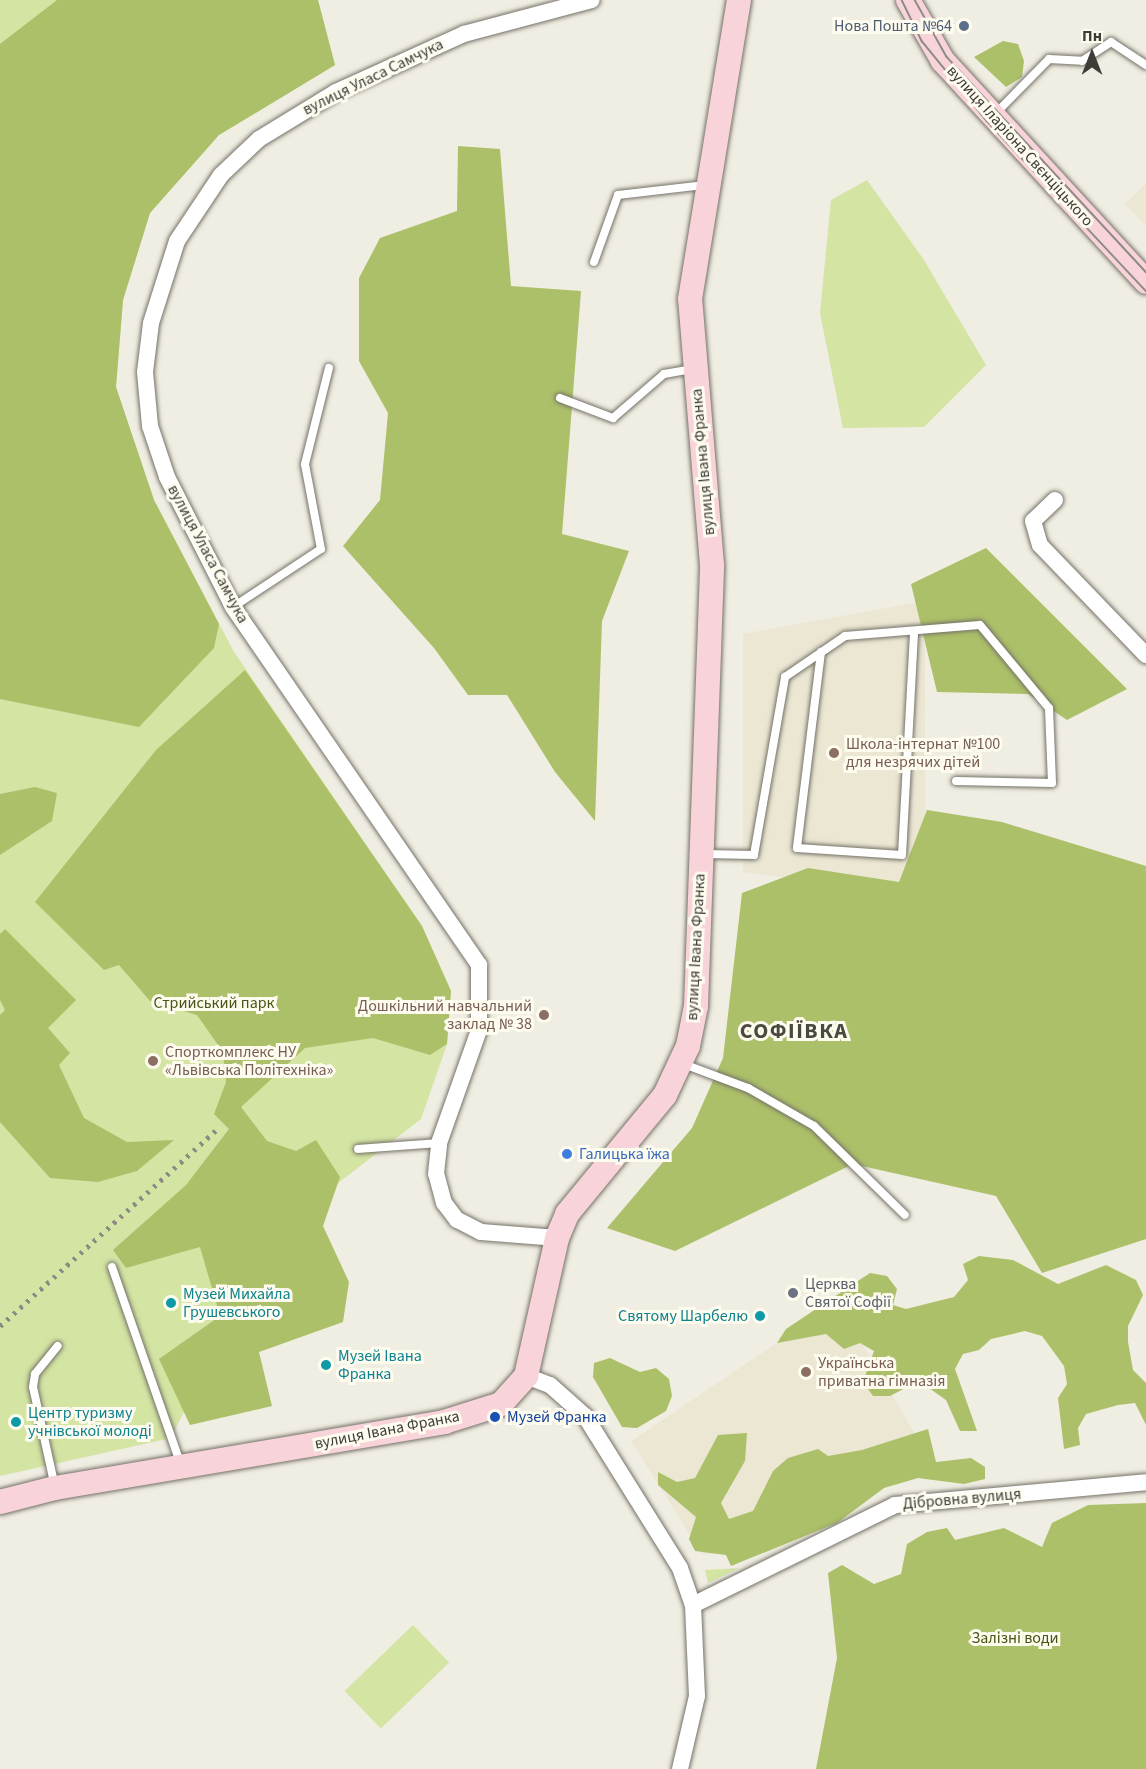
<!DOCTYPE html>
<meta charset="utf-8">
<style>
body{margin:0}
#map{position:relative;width:1146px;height:1769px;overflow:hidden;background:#f0ede2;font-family:"Source Sans 3",sans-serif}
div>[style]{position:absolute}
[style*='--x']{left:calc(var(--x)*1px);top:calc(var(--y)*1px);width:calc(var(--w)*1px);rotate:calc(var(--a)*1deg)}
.built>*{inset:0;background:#ebe7d3}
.green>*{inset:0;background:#d3e4a3;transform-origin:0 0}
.forest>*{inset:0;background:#acc069}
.roads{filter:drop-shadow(0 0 2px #757268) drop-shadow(0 0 2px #757268)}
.lane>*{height:8px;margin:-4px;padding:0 4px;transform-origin:4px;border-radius:4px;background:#fff}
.street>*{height:16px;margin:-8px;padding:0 8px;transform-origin:8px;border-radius:8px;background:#fff}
.secondary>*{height:24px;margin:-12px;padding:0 12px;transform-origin:12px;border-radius:12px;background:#f8d4da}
.tram>*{height:1.5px;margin:-0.75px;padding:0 0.75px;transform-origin:0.75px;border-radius:0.75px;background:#8d8b83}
.rail>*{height:4.5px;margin-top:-2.25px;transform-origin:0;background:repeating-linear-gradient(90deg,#8d8b83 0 3px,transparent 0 9px)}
.dots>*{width:16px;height:16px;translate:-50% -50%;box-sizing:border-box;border:3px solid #fefbef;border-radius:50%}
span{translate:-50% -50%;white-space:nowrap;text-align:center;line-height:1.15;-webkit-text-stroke:6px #fefbef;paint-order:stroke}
.service-label{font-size:16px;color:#4e5e75}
.right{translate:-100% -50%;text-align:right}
.street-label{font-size:16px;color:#3e3d38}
.education-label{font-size:16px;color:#785e54}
.left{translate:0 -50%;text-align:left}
.park-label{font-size:16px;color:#485516}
.shop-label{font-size:16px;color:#366cbe}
.worship-label{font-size:16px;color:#5b616d}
.culture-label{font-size:16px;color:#0d838f}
.transit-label{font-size:16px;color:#164399}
.district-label{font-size:22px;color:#4b493f;font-weight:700;letter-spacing:1.5px}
.north{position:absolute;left:1062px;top:24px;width:60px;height:60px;-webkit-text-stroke:4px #fefbef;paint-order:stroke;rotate:0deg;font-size:16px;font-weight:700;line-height:24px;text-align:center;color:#3e3d38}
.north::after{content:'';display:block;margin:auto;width:21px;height:27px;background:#3e3d38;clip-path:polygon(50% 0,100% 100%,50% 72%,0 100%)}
</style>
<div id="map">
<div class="built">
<i style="clip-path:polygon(1146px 183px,1146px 226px,1125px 204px)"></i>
<i style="clip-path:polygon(925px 601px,925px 897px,743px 872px,743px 634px)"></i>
<i style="clip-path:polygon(838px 1302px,928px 1457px,738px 1554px,702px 1554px,631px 1441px)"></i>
</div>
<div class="green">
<i style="clip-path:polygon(0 0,318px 0,335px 65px,219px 135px,150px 213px,123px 300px,116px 387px,154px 500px,234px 652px,422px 926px,451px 991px,447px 1044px,421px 1119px,271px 1235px,171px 1438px,0 1476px)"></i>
<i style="clip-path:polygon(867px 180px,924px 260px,986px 365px,924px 427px,843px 428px,820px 313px,831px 200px)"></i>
<i style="clip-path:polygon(739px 1568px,708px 1583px,705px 1570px)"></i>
<i style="left:413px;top:1625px;width:52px;height:95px;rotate:46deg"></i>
</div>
<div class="forest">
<i style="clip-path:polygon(57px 0,318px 0,335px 65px,219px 135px,150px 213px,123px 300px,116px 387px,154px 500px,219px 624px,214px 648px,139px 727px,0 699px,0 44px)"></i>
<i style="clip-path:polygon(1003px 41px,1018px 44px,1024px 61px,1022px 77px,1006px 87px,974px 57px)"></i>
<i style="clip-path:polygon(458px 146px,500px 149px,511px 286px,581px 291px,562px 534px,629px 551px,602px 621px,595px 821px,555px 772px,507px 695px,468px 695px,434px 648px,343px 546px,380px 500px,388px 413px,359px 361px,359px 278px,380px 238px,457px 211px)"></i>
<i style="clip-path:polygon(986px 548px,1127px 689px,1067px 720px,1028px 694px,937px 692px,911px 584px)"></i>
<i style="clip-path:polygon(245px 670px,422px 926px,451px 991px,447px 1044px,430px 1055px,373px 1038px,305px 1048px,241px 1107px,267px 1141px,296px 1151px,316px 1140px,340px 1177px,323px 1226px,349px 1282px,343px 1322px,259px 1352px,272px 1406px,190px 1425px,159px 1359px,220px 1316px,200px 1247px,126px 1268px,113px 1250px,186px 1185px,229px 1129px,214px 1114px,226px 1082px,223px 1052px,197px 1015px,150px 1001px,119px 965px,104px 970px,35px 902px,156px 750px)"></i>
<i style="clip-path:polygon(35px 787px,57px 793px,52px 821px,0 855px,0 794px)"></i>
<i style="clip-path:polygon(927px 810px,1002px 822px,1146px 866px,1146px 1239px,1042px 1273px,996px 1196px,853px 1164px,675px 1251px,607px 1228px,692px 1128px,723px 1058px,742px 893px,808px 868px,899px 882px)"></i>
<i style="clip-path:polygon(5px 929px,76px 1000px,48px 1028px,70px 1053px,59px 1065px,84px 1118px,127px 1142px,174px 1140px,137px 1171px,98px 1182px,50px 1178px,0 1122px,0 1015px,5px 1010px,0 1000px,0 934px)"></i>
<i style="clip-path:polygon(979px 1256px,1013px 1260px,1058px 1284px,1106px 1265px,1136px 1280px,1143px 1295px,1128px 1326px,1128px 1342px,1133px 1370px,1146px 1383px,1146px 1425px,1135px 1403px,1118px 1405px,1086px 1414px,1078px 1428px,1080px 1445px,1064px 1449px,1058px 1398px,1067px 1384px,1064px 1366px,1042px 1336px,1025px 1331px,991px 1339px,979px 1350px,963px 1354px,955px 1369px,977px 1431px,960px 1431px,946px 1400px,919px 1381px,890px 1396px,873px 1396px,863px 1382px,874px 1351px,860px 1343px,844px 1349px,826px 1334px,777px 1343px,786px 1329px,870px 1273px,887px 1276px,897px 1289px,893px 1305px,906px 1309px,954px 1297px,968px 1280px,963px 1264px)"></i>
<i style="clip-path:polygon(610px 1358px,640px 1372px,656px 1368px,669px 1379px,672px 1396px,666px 1411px,637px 1428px,622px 1427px,593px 1377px,594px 1363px)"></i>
<i style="clip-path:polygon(928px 1429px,936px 1462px,971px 1458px,985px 1467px,985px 1479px,964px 1484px,918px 1478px,884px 1488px,837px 1523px,731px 1566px,726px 1555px,695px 1551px,689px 1539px,696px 1517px,658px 1485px,658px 1472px,677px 1482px,695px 1478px,718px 1435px,747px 1433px,745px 1461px,721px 1503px,729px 1519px,753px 1511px,773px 1471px,788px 1458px,818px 1449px,828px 1456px,862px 1450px)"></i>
<i style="clip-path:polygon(1146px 1503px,1146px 1769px,816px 1769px,837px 1658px,828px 1573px,842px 1565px,874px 1584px,901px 1574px,907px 1544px,927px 1532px,947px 1528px,955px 1540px,1004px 1528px,1042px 1547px,1052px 1523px,1088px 1505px)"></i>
</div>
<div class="roads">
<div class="lane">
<i style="--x:995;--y:114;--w:77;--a:-45.5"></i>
<i style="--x:1049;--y:59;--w:33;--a:3"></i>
<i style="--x:1082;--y:61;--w:35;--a:-33"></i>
<i style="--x:1111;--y:42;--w:42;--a:33.3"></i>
<i style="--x:594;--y:262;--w:71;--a:-70.3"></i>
<i style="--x:618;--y:195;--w:88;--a:-6.6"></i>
<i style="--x:560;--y:398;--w:57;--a:20.7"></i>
<i style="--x:613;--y:418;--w:67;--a:-40.8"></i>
<i style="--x:664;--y:374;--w:28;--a:-10"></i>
<i style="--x:233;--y:607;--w:105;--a:-33.4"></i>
<i style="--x:321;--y:549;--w:86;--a:-100.7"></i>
<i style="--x:305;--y:464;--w:99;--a:-76"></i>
<i style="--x:821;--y:652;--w:197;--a:97"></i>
<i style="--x:797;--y:848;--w:105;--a:3.8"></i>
<i style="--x:902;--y:855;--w:222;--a:-86.9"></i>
<i style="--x:705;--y:854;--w:49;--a:1.2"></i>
<i style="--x:754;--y:855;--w:181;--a:-80.1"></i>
<i style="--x:785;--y:677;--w:73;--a:-34.3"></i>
<i style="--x:845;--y:636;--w:135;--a:-4.7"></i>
<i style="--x:980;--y:625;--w:108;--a:50.3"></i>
<i style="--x:1049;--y:708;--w:75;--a:87.7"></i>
<i style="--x:1052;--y:783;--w:96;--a:-178.8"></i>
<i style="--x:681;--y:1063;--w:72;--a:20.5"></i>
<i style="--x:748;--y:1088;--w:76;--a:29.9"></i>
<i style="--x:814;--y:1126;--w:127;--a:44.4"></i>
<i style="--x:358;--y:1149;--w:81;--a:-4.2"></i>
<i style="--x:112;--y:1267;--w:210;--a:70.8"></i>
<i style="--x:55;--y:1487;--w:102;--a:-102.4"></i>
<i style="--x:33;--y:1387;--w:13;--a:-81"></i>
<i style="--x:35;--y:1374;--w:36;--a:-51"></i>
</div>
<div class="street">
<i style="--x:1055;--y:500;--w:30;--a:136"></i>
<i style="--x:1033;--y:521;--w:25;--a:74"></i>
<i style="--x:1040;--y:545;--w:153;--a:46.1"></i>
<i style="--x:557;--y:1238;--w:76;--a:-175.5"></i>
<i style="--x:481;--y:1232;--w:27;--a:-153"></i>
<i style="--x:457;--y:1220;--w:21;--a:-127"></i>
<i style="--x:444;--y:1203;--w:30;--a:-105"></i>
<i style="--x:436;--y:1174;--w:31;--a:-84"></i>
<i style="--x:439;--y:1143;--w:120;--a:-70.5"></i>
<i style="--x:479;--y:1030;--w:65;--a:-90"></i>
<i style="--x:479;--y:965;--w:434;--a:-124.5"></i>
<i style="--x:233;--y:607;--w:146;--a:-116.9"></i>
<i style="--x:167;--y:477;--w:54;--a:-108.4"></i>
<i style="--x:150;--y:426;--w:54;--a:-95.3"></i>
<i style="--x:145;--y:372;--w:49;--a:-83"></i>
<i style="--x:151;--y:323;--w:86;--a:-72.4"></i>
<i style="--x:177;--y:241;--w:79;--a:-56.3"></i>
<i style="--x:221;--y:175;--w:52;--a:-43.5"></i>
<i style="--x:259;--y:139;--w:90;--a:-31.4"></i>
<i style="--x:336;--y:92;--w:141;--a:-24.4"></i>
<i style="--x:464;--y:34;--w:132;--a:-14.9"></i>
<i style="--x:526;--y:1376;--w:26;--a:21"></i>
<i style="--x:550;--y:1385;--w:47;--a:41.5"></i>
<i style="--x:585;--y:1416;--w:179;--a:58"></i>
<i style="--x:680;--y:1568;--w:39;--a:71"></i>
<i style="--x:693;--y:1605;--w:91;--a:87.5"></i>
<i style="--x:697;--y:1696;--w:75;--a:103.1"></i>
<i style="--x:693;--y:1605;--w:225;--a:-26.3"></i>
<i style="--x:895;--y:1505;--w:252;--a:-5.2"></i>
</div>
<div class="secondary">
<i style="--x:908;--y:0;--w:70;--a:60.2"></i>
<i style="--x:943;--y:61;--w:300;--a:47.4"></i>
<i style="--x:0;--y:1502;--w:57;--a:-14.3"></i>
<i style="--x:55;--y:1488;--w:395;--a:-9.6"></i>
<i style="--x:444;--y:1422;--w:60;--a:-17.5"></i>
<i style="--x:501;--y:1404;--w:38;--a:-48"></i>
<i style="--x:526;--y:1376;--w:141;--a:-77.3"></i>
<i style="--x:557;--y:1238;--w:26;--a:-67"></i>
<i style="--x:567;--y:1214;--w:154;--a:-50.5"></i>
<i style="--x:665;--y:1095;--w:54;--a:-64.9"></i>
<i style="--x:688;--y:1046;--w:41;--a:-78.7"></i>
<i style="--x:696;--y:1006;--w:441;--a:-87.9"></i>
<i style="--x:712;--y:565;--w:267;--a:-94.7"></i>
<i style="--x:690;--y:299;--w:303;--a:-80.7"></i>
</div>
</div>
<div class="tram">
<i style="--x:902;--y:0;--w:46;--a:64"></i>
<i style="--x:922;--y:41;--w:103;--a:50.9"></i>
<i style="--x:987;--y:121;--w:233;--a:46.9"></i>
<i style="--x:915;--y:0;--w:65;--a:60.7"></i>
<i style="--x:947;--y:57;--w:293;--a:47.2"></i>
</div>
<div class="rail">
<i style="--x:0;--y:1326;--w:293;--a:-42.2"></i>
</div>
<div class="dots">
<i style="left:964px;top:26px;background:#5c6f8a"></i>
<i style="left:834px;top:753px;background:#8d6e63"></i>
<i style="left:544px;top:1015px;background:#8d6e63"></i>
<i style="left:153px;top:1061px;background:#8d6e63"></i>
<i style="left:567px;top:1154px;background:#3f7fe0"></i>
<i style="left:793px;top:1293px;background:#6b7280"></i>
<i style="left:171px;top:1303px;background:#0f9aa8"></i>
<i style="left:760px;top:1316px;background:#0f9aa8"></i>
<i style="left:326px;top:1365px;background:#0f9aa8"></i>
<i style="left:806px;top:1372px;background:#8d6e63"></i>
<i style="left:495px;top:1417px;background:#1a4fb4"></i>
<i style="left:16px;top:1422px;background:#0f9aa8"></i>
</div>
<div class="service-label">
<span class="right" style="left:952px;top:26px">Нова Пошта №64</span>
</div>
<div class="street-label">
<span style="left:373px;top:77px;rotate:-26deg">вулиця Уласа Самчука</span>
<span style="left:1020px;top:146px;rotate:48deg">вулиця Іларіона Свєнціцького</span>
<span style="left:703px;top:462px;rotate:-95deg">вулиця Івана Франка</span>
<span style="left:208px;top:554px;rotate:62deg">вулиця Уласа Самчука</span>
<span style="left:696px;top:947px;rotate:-87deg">вулиця Івана Франка</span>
<span style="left:387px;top:1430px;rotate:-11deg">вулиця Івана Франка</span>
<span style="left:962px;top:1499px;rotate:-5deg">Дібровна вулиця</span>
</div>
<div class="education-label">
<span class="left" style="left:846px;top:753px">Школа-інтернат №100<br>для незрячих дітей</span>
<span class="right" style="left:532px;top:1015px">Дошкільний навчальний<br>заклад № 38</span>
<span class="left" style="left:165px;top:1061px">Спорткомплекс НУ<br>«Львівська Політехніка»</span>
<span class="left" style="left:818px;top:1372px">Українська<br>приватна гімназія</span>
</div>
<div class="park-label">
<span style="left:214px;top:1003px">Стрийський парк</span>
<span style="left:1015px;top:1638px">Залізні води</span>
</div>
<div class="shop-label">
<span class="left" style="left:579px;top:1154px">Галицька їжа</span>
</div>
<div class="worship-label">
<span class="left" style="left:805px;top:1293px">Церква<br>Святої Софії</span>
</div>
<div class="culture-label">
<span class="left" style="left:183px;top:1303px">Музей Михайла<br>Грушевського</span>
<span class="right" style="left:748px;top:1316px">Святому Шарбелю</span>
<span class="left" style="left:338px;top:1365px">Музей Івана<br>Франка</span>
<span class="left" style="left:28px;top:1422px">Центр туризму<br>учнівської молоді</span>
</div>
<div class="transit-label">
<span class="left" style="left:507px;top:1417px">Музей Франка</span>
</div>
<div class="district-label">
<span style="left:794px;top:1032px">СОФІЇВКА</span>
</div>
<div class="north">Пн</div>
</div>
